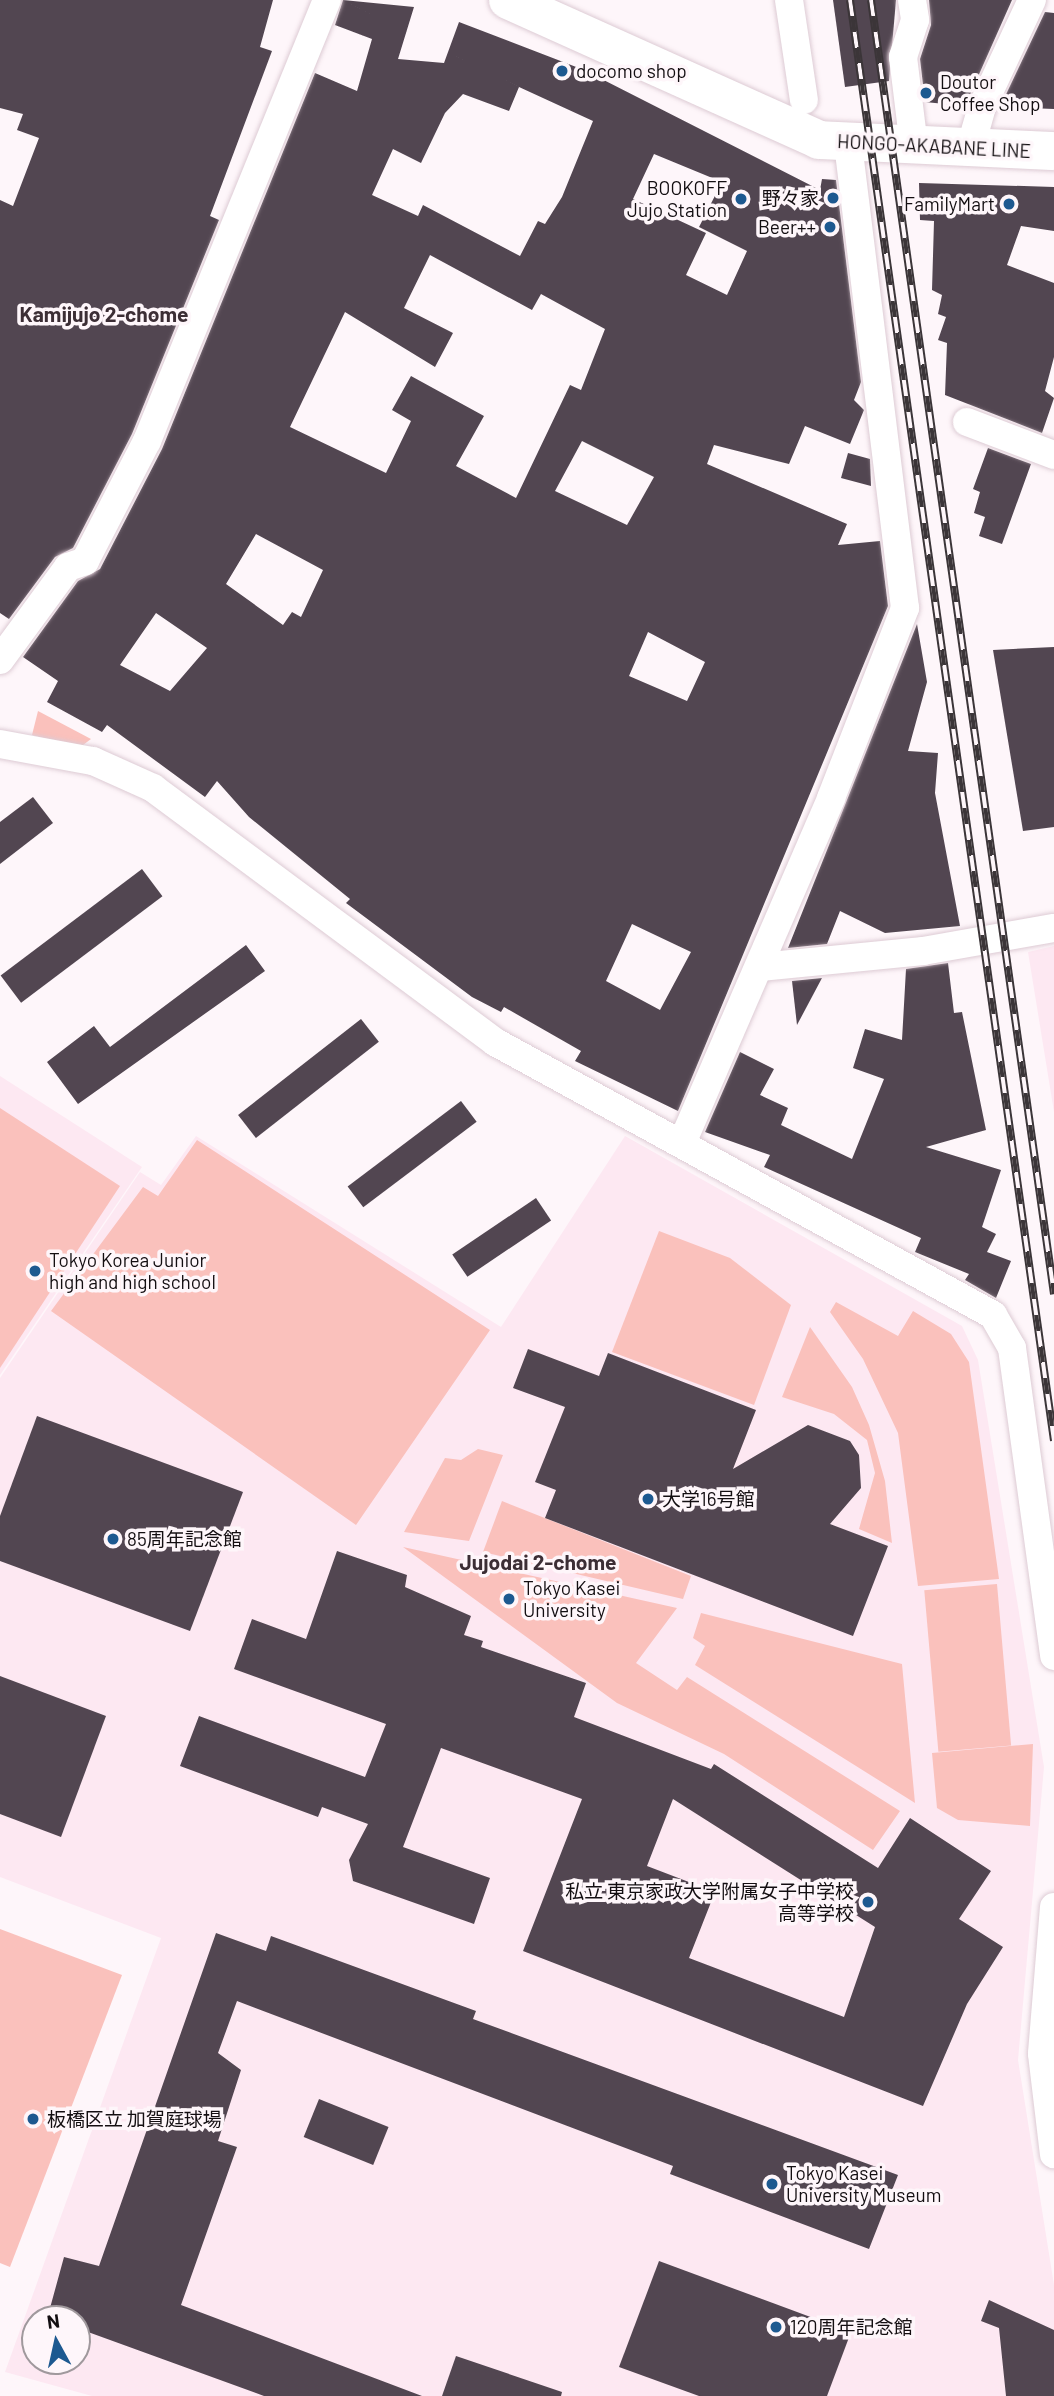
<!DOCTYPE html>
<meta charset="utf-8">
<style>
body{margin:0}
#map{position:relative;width:1054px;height:2396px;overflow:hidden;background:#fef6fa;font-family:Barlow,"Noto Sans JP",sans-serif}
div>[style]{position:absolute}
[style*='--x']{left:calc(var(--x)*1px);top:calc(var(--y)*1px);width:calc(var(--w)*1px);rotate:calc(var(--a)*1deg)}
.built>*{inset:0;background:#fde8f2}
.green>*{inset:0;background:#fac1bc;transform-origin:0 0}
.building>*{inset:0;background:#524651;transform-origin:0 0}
.roads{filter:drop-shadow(0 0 2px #ddcbd4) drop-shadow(0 0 2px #ddcbd4)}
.street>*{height:28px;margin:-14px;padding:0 14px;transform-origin:14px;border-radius:14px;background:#fff}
.secondary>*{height:38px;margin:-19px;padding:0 19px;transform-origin:19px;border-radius:19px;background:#fff}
.rail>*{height:8px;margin-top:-4px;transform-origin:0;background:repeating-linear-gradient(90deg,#fef6fa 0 16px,#3b3538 0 32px);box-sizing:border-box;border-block:2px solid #3b3538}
.dots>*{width:19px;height:19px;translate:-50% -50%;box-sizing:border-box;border:4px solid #fef6fa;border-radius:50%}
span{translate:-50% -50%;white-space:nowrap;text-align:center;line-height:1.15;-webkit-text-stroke:7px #fef6fa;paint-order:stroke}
.poi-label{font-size:19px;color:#130e11}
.left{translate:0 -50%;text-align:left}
.right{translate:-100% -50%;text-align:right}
.street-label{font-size:19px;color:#130e11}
.neighbourhood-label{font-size:21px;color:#3c2e35;font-weight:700}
.north{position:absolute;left:21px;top:2305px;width:70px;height:70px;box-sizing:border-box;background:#fef6fa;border:2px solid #a0999d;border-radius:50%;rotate:352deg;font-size:19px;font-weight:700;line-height:28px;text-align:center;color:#130e11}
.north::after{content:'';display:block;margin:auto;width:24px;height:32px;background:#1d5990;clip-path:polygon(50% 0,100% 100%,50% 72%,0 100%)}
</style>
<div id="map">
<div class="built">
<i style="clip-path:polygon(1054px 946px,1054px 1112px,1028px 952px)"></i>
<i style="clip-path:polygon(0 1076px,142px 1167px,0 1375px)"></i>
<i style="clip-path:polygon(evenodd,196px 1136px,501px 1327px,625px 1136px,962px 1326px,978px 1360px,1044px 1767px,1018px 2060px,1054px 2285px,1054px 2396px,92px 2396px,5px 2372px,161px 1938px,0 1877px,0 1378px,140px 1172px,161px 1185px,196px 1136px,35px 2319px,77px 2319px,77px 2361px,35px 2361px,35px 2319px)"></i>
</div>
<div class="green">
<i style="clip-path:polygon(38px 711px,91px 739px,79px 748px,32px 735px)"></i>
<i style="clip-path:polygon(0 1108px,120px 1186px,0 1368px)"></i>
<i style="clip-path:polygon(197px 1140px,490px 1330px,356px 1525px,51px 1311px,143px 1187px,158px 1196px)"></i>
<i style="clip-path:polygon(659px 1231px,730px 1258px,791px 1305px,754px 1405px,612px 1352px)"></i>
<i style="clip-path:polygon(836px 1302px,898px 1336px,913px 1311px,951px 1334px,969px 1362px,999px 1579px,918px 1586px,898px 1433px,863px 1359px,830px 1312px)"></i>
<i style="clip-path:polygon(810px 1327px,852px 1387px,869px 1425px,885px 1481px,892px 1543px,859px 1529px,875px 1473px,867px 1440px,834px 1414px,782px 1397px)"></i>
<i style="clip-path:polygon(478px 1449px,503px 1455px,469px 1541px,404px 1532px,445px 1458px,461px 1460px)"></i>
<i style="clip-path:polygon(502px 1501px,691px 1576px,683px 1599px,483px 1552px)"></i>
<i style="clip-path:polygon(403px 1547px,677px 1608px,636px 1663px,677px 1690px,687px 1677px,900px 1811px,873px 1850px,724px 1754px,617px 1703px)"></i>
<i style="left:997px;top:1584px;width:162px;height:73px;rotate:85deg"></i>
<i style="clip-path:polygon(701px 1613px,902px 1664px,915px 1803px,695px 1665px,705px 1646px,693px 1638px)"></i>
<i style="clip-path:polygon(1033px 1744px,1030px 1826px,958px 1820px,937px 1808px,932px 1753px)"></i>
<i style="clip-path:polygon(0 1929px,122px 1975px,10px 2267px,0 2263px)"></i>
</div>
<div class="building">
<i style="clip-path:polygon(0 0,273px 0,260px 47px,272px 51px,210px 216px,219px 220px,132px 434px,73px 548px,55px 557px,9px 619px,0 613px,0 200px,13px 206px,39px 138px,17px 130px,23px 114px,0 108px)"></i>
<i style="clip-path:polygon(evenodd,343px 0,414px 7px,398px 59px,444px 63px,459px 22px,584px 70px,820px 190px,822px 179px,836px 180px,861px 382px,854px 400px,864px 410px,850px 444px,805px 426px,789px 464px,714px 445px,707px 464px,847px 524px,838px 545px,880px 541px,888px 606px,678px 1111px,575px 1061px,581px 1051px,504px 1007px,501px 1012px,472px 997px,346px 903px,350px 899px,249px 817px,217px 781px,205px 797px,107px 725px,102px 732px,47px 702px,58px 681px,23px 657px,78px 581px,100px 569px,162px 449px,315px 73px,357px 91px,372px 39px,335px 25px,343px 0,519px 87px,593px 121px,562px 197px,545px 224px,538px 221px,520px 256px,423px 205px,418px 216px,372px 195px,393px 149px,421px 163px,445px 113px,463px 94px,509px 111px,519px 87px,343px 0,654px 154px,722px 182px,699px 227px,747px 251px,727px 295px,686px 275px,706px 233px,633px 199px,654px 154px,343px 0,430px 255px,532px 310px,541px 294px,605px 329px,581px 390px,570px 385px,516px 498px,456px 466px,484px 416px,411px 376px,392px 410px,411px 421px,386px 473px,290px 427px,345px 312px,435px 367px,453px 333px,404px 308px,430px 255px,343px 0,582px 441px,654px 477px,627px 525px,555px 491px,582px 441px,343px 0,256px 534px,323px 570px,301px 617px,292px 612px,283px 625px,226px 584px,256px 534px,343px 0,156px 613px,207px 648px,170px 691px,120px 665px,156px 613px,343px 0,648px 632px,705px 662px,687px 701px,629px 676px,648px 632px,343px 0,632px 924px,691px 952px,660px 1010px,606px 981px,632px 924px)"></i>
<i style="clip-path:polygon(833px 0,896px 0,889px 81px,845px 87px)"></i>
<i style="clip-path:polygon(929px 0,1012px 0,965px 106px,925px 102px,920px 59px,931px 25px)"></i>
<i style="clip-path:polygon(1045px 12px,1054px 13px,1054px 109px,1000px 107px)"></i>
<i style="clip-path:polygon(919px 183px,1054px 187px,1054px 231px,1021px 226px,1007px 265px,1054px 283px,1054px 357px,1045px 391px,1054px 398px,1042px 433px,945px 395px,947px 343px,938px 340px,946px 317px,938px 314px,942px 295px,932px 290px,934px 221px,920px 220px)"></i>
<i style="clip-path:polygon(988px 448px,1031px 464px,1002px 544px,979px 536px,985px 517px,974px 513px,980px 492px,973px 489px)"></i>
<i style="clip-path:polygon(848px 453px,870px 459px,871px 486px,841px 478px)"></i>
<i style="clip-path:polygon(917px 624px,927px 682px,908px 751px,938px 753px,935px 793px,960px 926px,885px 933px,840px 911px,827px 944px,788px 948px)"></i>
<i style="clip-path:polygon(1054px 647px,1054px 827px,1023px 831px,993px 650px)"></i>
<i style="clip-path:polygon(33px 797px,53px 823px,0 864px,0 822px)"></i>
<i style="left:142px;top:869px;width:34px;height:177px;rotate:53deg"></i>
<i style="clip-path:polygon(246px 945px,265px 971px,78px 1104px,47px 1062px,94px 1026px,110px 1047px)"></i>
<i style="clip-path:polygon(948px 963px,954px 1013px,962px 1012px,986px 1130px,926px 1147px,1001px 1170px,982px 1227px,996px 1234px,987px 1252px,1011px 1261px,996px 1298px,965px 1280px,969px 1274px,915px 1252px,921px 1238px,764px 1167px,770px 1155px,705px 1132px,740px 1052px,774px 1069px,760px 1095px,788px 1108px,781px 1125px,852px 1159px,884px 1079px,853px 1068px,865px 1029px,902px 1040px,906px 969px)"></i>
<i style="clip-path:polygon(822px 978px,797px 1025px,792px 981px)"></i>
<i style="left:361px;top:1019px;width:29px;height:156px;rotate:52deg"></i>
<i style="left:461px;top:1101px;width:26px;height:142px;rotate:53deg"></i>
<i style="left:536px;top:1198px;width:27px;height:101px;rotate:56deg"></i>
<i style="clip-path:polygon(528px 1349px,599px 1376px,608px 1353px,756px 1410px,733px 1469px,808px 1425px,850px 1441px,859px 1455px,861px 1488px,830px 1524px,888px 1546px,853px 1636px,545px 1518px,556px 1490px,535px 1482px,565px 1407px,513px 1388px)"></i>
<i style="clip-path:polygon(37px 1416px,243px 1492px,190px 1631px,0 1561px,0 1516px)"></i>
<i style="clip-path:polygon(evenodd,337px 1551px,407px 1575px,405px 1587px,471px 1616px,464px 1635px,483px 1641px,481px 1647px,586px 1683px,574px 1717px,711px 1769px,714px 1764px,878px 1868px,910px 1818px,991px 1871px,959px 1919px,1003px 1947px,967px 2004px,923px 2106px,523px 1951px,582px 1799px,441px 1748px,403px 1847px,490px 1878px,474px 1924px,353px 1881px,349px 1860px,368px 1824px,322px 1807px,318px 1817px,180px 1766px,199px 1716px,365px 1777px,386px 1724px,234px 1669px,252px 1619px,306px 1639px,337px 1551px,673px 1799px,875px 1927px,844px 2017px,689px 1958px,715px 1892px,647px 1866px,673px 1799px)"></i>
<i style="clip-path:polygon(0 1676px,106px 1716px,61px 1837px,0 1814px)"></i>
<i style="clip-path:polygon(216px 1933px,266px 1951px,271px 1936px,476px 2011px,473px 2019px,898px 2175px,869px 2249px,670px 2174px,673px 2166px,237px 2001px,218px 2053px,241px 2070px,218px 2141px,237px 2147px,181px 2305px,422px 2396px,264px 2396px,77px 2328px,77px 2319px,47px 2319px,64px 2257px,99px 2266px)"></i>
<i style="left:319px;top:2099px;width:75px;height:41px;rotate:22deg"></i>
<i style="clip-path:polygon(659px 2261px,851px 2332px,827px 2396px,699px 2396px,619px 2367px)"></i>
<i style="clip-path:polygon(989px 2300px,1054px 2330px,1054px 2396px,1006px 2396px,999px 2328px,981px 2321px)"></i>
<i style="clip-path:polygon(456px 2356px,562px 2392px,561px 2396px,442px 2396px)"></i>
</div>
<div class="roads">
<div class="street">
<i style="--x:789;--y:0;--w:101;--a:81.5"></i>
<i style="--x:912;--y:0;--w:20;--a:81"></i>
<i style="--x:915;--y:20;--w:39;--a:108"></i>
<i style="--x:903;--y:57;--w:91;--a:83"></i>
<i style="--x:970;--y:149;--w:44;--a:-74.1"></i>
<i style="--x:982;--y:107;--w:118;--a:-65"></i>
<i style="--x:967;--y:422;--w:93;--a:20.8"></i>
<i style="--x:0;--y:660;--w:115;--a:-53.8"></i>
<i style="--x:68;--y:567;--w:18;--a:-19"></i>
<i style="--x:85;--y:561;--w:135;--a:-62.7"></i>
<i style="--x:147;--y:441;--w:476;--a:-67.8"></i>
<i style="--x:0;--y:744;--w:95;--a:10.4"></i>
<i style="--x:93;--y:761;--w:66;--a:24.2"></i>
<i style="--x:153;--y:788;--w:426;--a:36.6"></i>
<i style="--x:495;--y:1042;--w:568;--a:28.73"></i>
<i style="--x:993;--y:1315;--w:38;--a:60"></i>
<i style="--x:1012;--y:1348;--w:311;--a:82.2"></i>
<i style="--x:760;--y:967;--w:164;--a:-5.6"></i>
<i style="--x:923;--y:951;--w:133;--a:-10"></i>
<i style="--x:682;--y:1143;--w:376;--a:-66.6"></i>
<i style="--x:831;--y:798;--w:204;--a:-68.7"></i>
<i style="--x:905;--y:608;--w:468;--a:-97"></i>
<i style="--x:1054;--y:1907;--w:147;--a:94.7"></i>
<i style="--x:1042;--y:2054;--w:101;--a:83.2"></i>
</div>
<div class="secondary">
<i style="--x:508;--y:0;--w:341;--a:24.2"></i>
<i style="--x:819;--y:140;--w:235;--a:2.7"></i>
</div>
</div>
<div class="rail">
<i style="--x:850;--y:0;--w:1455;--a:81.94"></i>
<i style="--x:871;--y:0;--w:1307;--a:81.95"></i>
</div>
<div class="dots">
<i style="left:562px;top:71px;background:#1d5990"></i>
<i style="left:926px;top:93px;background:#1d5990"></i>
<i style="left:833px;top:198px;background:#1d5990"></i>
<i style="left:741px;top:199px;background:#1d5990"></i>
<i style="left:1009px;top:204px;background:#1d5990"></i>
<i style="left:830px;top:227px;background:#1d5990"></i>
<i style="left:35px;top:1271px;background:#1d5990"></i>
<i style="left:648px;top:1499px;background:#1d5990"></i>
<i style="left:113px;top:1539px;background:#1d5990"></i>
<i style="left:509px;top:1599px;background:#1d5990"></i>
<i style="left:868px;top:1902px;background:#1d5990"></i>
<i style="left:33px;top:2119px;background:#1d5990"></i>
<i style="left:772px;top:2184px;background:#1d5990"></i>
<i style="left:776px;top:2327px;background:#1d5990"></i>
</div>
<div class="poi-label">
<span class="left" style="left:576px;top:71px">docomo shop</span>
<span class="left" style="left:940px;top:93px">Doutor<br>Coffee Shop</span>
<span class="right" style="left:727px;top:199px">BOOKOFF<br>Jujo Station</span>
<span class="right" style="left:819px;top:198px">野々家</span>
<span class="right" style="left:995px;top:204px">FamilyMart</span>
<span class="right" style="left:816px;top:227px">Beer++</span>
<span class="left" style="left:49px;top:1271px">Tokyo Korea Junior<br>high and high school</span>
<span class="left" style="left:662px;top:1499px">大学16号館</span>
<span class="left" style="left:127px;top:1539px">85周年記念館</span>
<span class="left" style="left:523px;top:1599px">Tokyo Kasei<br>University</span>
<span class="right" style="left:854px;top:1902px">私立 東京家政大学附属女子中学校<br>高等学校</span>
<span class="left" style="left:47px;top:2119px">板橋区立 加賀庭球場</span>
<span class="left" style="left:786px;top:2184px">Tokyo Kasei<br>University Museum</span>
<span class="left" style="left:790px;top:2327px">120周年記念館</span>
</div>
<div class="street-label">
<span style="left:934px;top:146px;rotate:3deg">HONGO-AKABANE LINE</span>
</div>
<div class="neighbourhood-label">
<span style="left:104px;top:314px">Kamijujo 2-chome</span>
<span style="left:538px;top:1562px">Jujodai 2-chome</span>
</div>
<div class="north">N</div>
</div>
